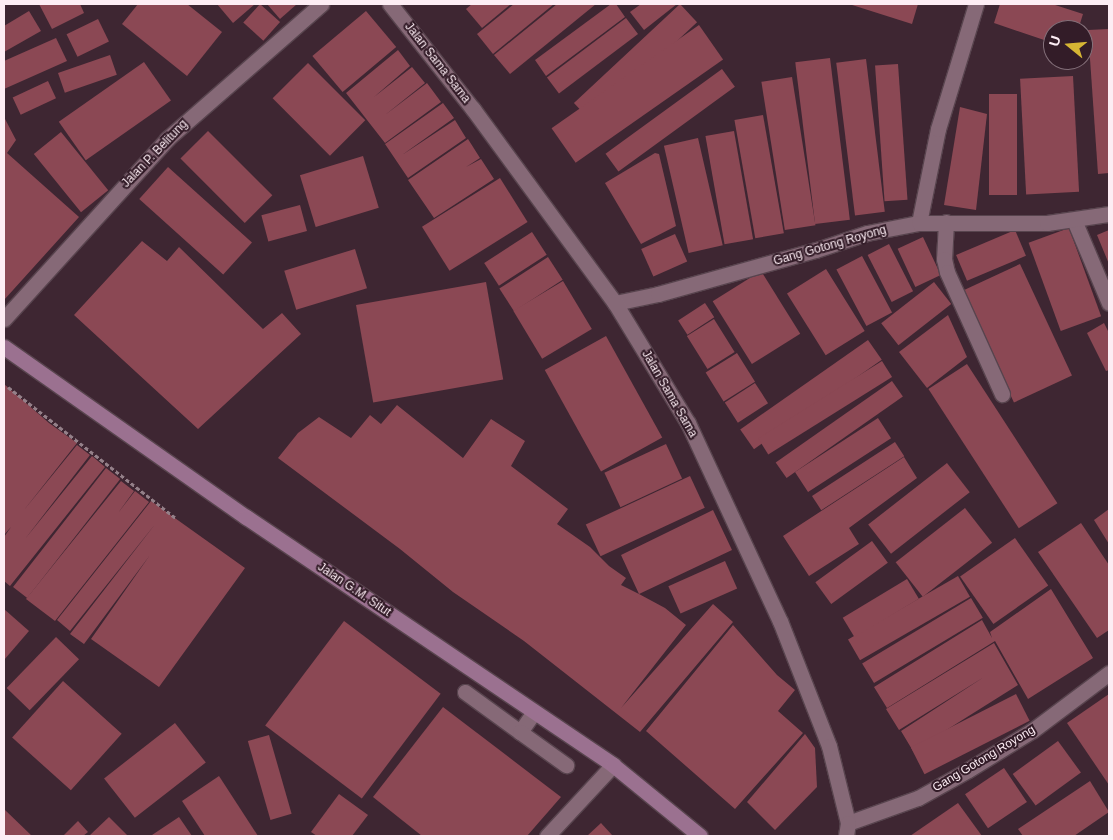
<!DOCTYPE html>
<style>
body{margin:0}
#map{position:relative;width:1113px;height:840px;overflow:hidden;background:#3e2632;font-family:Arial,sans-serif}
div>[style]{position:absolute}
.building>*{inset:0;background:#8b4854;transform-origin:0 0}
.path>*{height:3px;margin-top:-1.5px;transform-origin:0;background:repeating-linear-gradient(90deg,#948089 0 4px,transparent 0 6.5px)}
.roads{filter:drop-shadow(1px 0 #58444e) drop-shadow(-1px 0 #58444e) drop-shadow(0 1px #58444e) drop-shadow(0 -1px #58444e)}
.service>*{height:15px;margin:-7.5px;padding:0 7.5px;transform-origin:7.5px;border-radius:7.5px;background:#866977}
.minor>*{height:15px;margin:-7.5px;padding:0 7.5px;transform-origin:7.5px;border-radius:7.5px;background:#866977}
.tertiary>*{height:15px;margin:-7.5px;padding:0 7.5px;transform-origin:7.5px;border-radius:7.5px;background:#866977}
.secondary>*{height:15px;margin:-7.5px;padding:0 7.5px;transform-origin:7.5px;border-radius:7.5px;background:#9b7190}
span{translate:-50% -50%;white-space:nowrap;text-align:center;line-height:1.15;-webkit-text-stroke:4px #331c28;paint-order:stroke}
.street-label{font-size:12px;color:#fdedf4}
.frame{position:absolute;inset:0;border:5px solid #fdedf4;pointer-events:none}
.north{position:absolute;left:1043px;top:20px;width:50px;height:50px;box-sizing:border-box;background:#331c28;border:1px solid #84707a;border-radius:50%;rotate:287deg;font-size:14px;font-weight:700;line-height:20px;text-align:center;color:#fdedf4}
.north::after{content:'';display:block;margin:auto;width:18px;height:22px;background:#d6b534;clip-path:polygon(50% 0,100% 100%,50% 72%,0 100%)}
</style>
<div id="map">
<div class="building">
<div style="clip-path:polygon(39px 4px,80px 4px,84px 13px,52px 29px)"></div>
<div style="clip-path:polygon(138px 4px,187px 4px,222px 32px,187px 76px,122px 24px)"></div>
<div style="clip-path:polygon(217px 4px,255px 4px,233px 23px)"></div>
<div style="left:260px;top:4px;width:27px;height:25px;rotate:42deg"></div>
<div style="clip-path:polygon(267px 4px,297px 4px,280px 19px)"></div>
<div style="clip-path:polygon(472px 4px,511px 4px,482px 28px,466px 9px)"></div>
<div style="clip-path:polygon(514px 4px,554px 4px,493px 54px,477px 34px)"></div>
<div style="clip-path:polygon(557px 4px,596px 4px,510px 74px,494px 55px)"></div>
<div style="clip-path:polygon(611px 4px,616px 4px,625px 17px,546px 76px,535px 60px)"></div>
<div style="clip-path:polygon(641px 4px,677px 4px,644px 30px,630px 12px)"></div>
<div style="left:680px;top:4px;width:25px;height:145px;rotate:47deg"></div>
<div style="clip-path:polygon(849px 4px,918px 4px,912px 24px)"></div>
<div style="clip-path:polygon(1000px 4px,1052px 4px,1083px 14px,1078px 30px,1053px 30px,1053px 43px,994px 23px)"></div>
<div style="clip-path:polygon(29px 11px,41px 31px,4px 52px,4px 26px)"></div>
<div style="left:366px;top:11px;width:47px;height:70px;rotate:50deg"></div>
<div style="left:626px;top:18px;width:20px;height:99px;rotate:53deg"></div>
<div style="left:98px;top:19px;width:25px;height:35px;rotate:64deg"></div>
<div style="left:699px;top:25px;width:42px;height:180px;rotate:55deg"></div>
<div style="clip-path:polygon(1109px 29px,1109px 173px,1098px 174px,1088px 30px)"></div>
<div style="clip-path:polygon(56px 38px,67px 61px,4px 89px,4px 61px)"></div>
<div style="clip-path:polygon(398px 50px,410px 66px,374px 97px,412px 67px,425px 83px,385px 115px,427px 83px,441px 102px,385px 143px,346px 93px)"></div>
<div style="left:110px;top:55px;width:21px;height:55px;rotate:71deg"></div>
<div style="left:830px;top:58px;width:163px;height:35px;rotate:83deg"></div>
<div style="left:866px;top:59px;width:154px;height:30px;rotate:83deg"></div>
<div style="left:144px;top:62px;width:47px;height:104px;rotate:55deg"></div>
<div style="left:308px;top:63px;width:81px;height:50px;rotate:45deg"></div>
<div style="left:898px;top:64px;width:136px;height:23px;rotate:86deg"></div>
<div style="left:722px;top:69px;width:22px;height:144px;rotate:54deg"></div>
<div style="left:1073px;top:76px;width:116px;height:53px;rotate:87deg"></div>
<div style="left:792px;top:77px;width:150px;height:31px;rotate:81deg"></div>
<div style="left:48px;top:81px;width:19px;height:39px;rotate:65deg"></div>
<div style="left:989px;top:94px;width:28px;height:101px"></div>
<div style="clip-path:polygon(443px 103px,454px 118px,402px 155px,455px 120px,466px 138px,408px 178px,385px 144px)"></div>
<div style="clip-path:polygon(960px 107px,987px 114px,976px 210px,944px 205px)"></div>
<div style="left:763px;top:115px;width:120px;height:29px;rotate:80deg"></div>
<div style="clip-path:polygon(4px 117px,16px 140px,7px 153px,79px 217px,4px 300px)"></div>
<div style="left:208px;top:131px;width:91px;height:39px;rotate:45deg"></div>
<div style="left:734px;top:131px;width:110px;height:29px;rotate:80deg"></div>
<div style="left:61px;top:132px;width:75px;height:35px;rotate:51deg"></div>
<div style="left:698px;top:138px;width:110px;height:35px;rotate:77deg"></div>
<div style="clip-path:polygon(468px 139px,480px 158px,466px 167px,481px 159px,494px 179px,434px 218px,408px 180px)"></div>
<div style="clip-path:polygon(655px 153px,659px 154px,676px 226px,641px 244px,605px 183px)"></div>
<div style="left:363px;top:156px;width:54px;height:66px;rotate:73deg"></div>
<div style="left:168px;top:167px;width:113px;height:43px;rotate:42deg"></div>
<div style="left:500px;top:178px;width:52px;height:92px;rotate:58deg"></div>
<div style="left:300px;top:205px;width:27px;height:40px;rotate:75deg"></div>
<div style="left:1069px;top:228px;width:94px;height:43px;rotate:70deg"></div>
<div style="left:1015px;top:230px;width:28px;height:64px;rotate:67deg"></div>
<div style="clip-path:polygon(1109px 230px,1109px 264px,1097px 235px)"></div>
<div style="left:532px;top:232px;width:27px;height:57px;rotate:57deg"></div>
<div style="left:675px;top:234px;width:30px;height:37px;rotate:66deg"></div>
<div style="left:923px;top:237px;width:42px;height:28px;rotate:65deg"></div>
<div style="clip-path:polygon(142px 241px,167px 261px,179px 247px,263px 329px,282px 313px,301px 334px,198px 429px,74px 315px)"></div>
<div style="left:889px;top:244px;width:53px;height:24px;rotate:63deg"></div>
<div style="left:355px;top:249px;width:41px;height:74px;rotate:73deg"></div>
<div style="left:862px;top:256px;width:64px;height:29px;rotate:62deg"></div>
<div style="left:548px;top:257px;width:27px;height:58px;rotate:57deg"></div>
<div style="left:1020px;top:264px;width:123px;height:64px;rotate:65deg"></div>
<div style="left:826px;top:269px;width:73px;height:46px;rotate:58deg"></div>
<div style="left:761px;top:271px;width:74px;height:57px;rotate:58deg"></div>
<div style="left:563px;top:281px;width:56px;height:58px;rotate:59deg"></div>
<div style="left:486px;top:282px;width:99px;height:132px;rotate:80deg"></div>
<div style="left:934px;top:282px;width:28px;height:67px;rotate:52deg"></div>
<div style="left:705px;top:303px;width:17px;height:32px;rotate:57deg"></div>
<div style="clip-path:polygon(948px 315px,967px 357px,927px 388px,899px 352px)"></div>
<div style="left:714px;top:319px;width:39px;height:32px;rotate:58deg"></div>
<div style="clip-path:polygon(1104px 323px,1109px 333px,1109px 370px,1106px 371px,1087px 333px)"></div>
<div style="left:606px;top:336px;width:116px;height:70px;rotate:61deg"></div>
<div style="left:868px;top:340px;width:24px;height:156px;rotate:55deg"></div>
<div style="left:737px;top:353px;width:34px;height:37px;rotate:58deg"></div>
<div style="left:882px;top:361px;width:19px;height:146px;rotate:58deg"></div>
<div style="left:967px;top:364px;width:166px;height:46px;rotate:57deg"></div>
<div style="left:892px;top:381px;width:19px;height:142px;rotate:55deg"></div>
<div style="left:755px;top:383px;width:24px;height:36px;rotate:57deg"></div>
<div style="clip-path:polygon(4px 384px,49px 423px,77px 443px,24px 510px,77px 445px,90px 455px,25px 539px,92px 456px,105px 467px,10px 586px,4px 581px,4px 537px,11px 527px,4px 535px)"></div>
<div style="clip-path:polygon(397px 405px,463px 458px,491px 419px,525px 441px,511px 466px,568px 509px,557px 524px,590px 547px,609px 566px,626px 578px,621px 585px,639px 594px,621px 555px,713px 510px,732px 550px,639px 594px,665px 608px,686px 625px,621px 708px,713px 604px,733px 622px,640px 732px,524px 641px,453px 592px,400px 549px,278px 458px,298px 433px,319px 417px,351px 438px,370px 415px,381px 424px)"></div>
<div style="left:878px;top:418px;width:24px;height:99px;rotate:57deg"></div>
<div style="left:895px;top:442px;width:17px;height:99px;rotate:57deg"></div>
<div style="left:666px;top:444px;width:38px;height:68px;rotate:65deg"></div>
<div style="clip-path:polygon(904px 457px,917px 478px,849px 528px,859px 544px,809px 576px,783px 536px)"></div>
<div style="left:947px;top:463px;width:37px;height:100px;rotate:52deg"></div>
<div style="left:106px;top:468px;width:18px;height:151px;rotate:38deg"></div>
<div style="left:690px;top:476px;width:35px;height:115px;rotate:65deg"></div>
<div style="clip-path:polygon(121px 481px,134px 491px,118px 513px,135px 491px,149px 502px,55px 621px,26px 599px)"></div>
<div style="clip-path:polygon(151px 501px,245px 568px,159px 687px,91px 639px,150px 555px,84px 644px,70px 634px,156px 523px,70px 631px,57px 620px)"></div>
<div style="left:965px;top:508px;width:44px;height:88px;rotate:52deg"></div>
<div style="clip-path:polygon(1109px 509px,1109px 544px,1094px 520px)"></div>
<div style="clip-path:polygon(1081px 523px,1109px 565px,1109px 630px,1097px 638px,1038px 552px)"></div>
<div style="left:1015px;top:538px;width:58px;height:67px;rotate:55deg"></div>
<div style="left:872px;top:541px;width:27px;height:70px;rotate:54deg"></div>
<div style="left:725px;top:561px;width:30px;height:62px;rotate:66deg"></div>
<div style="left:958px;top:576px;width:24px;height:127px;rotate:60deg"></div>
<div style="left:907px;top:579px;width:23px;height:75px;rotate:59deg"></div>
<div style="clip-path:polygon(1051px 589px,1093px 658px,1028px 699px,995px 641px,887px 708px,874px 687px,982px 620px,992px 638px,990px 632px)"></div>
<div style="left:971px;top:598px;width:23px;height:127px;rotate:59deg"></div>
<div style="clip-path:polygon(4px 609px,29px 631px,4px 660px)"></div>
<div style="left:344px;top:621px;width:121px;height:131px;rotate:37deg"></div>
<div style="clip-path:polygon(733px 625px,777px 675px,795px 690px,778px 711px,803px 733px,735px 809px,646px 731px)"></div>
<div style="left:56px;top:637px;width:32px;height:71px;rotate:44deg"></div>
<div style="clip-path:polygon(994px 643px,1018px 685px,913px 751px,901px 731px,984px 677px,899px 730px,886px 709px)"></div>
<div style="left:63px;top:681px;width:79px;height:76px;rotate:42deg"></div>
<div style="left:1016px;top:694px;width:30px;height:118px;rotate:63deg"></div>
<div style="clip-path:polygon(1109px 694px,1109px 785px,1067px 723px)"></div>
<div style="clip-path:polygon(443px 707px,561px 797px,527px 836px,422px 836px,373px 797px)"></div>
<div style="left:175px;top:723px;width:50px;height:90px;rotate:52deg"></div>
<div style="clip-path:polygon(805px 734px,815px 748px,817px 787px,775px 830px,747px 802px)"></div>
<div style="left:269px;top:735px;width:82px;height:22px;rotate:74deg"></div>
<div style="left:1058px;top:741px;width:39px;height:56px;rotate:54deg"></div>
<div style="left:1004px;top:768px;width:41px;height:47px;rotate:56deg"></div>
<div style="clip-path:polygon(219px 776px,258px 836px,205px 836px,182px 801px)"></div>
<div style="clip-path:polygon(1090px 781px,1109px 812px,1074px 836px,1023px 836px,1018px 829px)"></div>
<div style="clip-path:polygon(339px 794px,368px 815px,352px 836px,317px 836px,311px 832px)"></div>
<div style="clip-path:polygon(958px 803px,982px 836px,910px 836px)"></div>
<div style="clip-path:polygon(4px 809px,32px 836px,4px 836px)"></div>
<div style="clip-path:polygon(109px 817px,128px 836px,89px 836px)"></div>
<div style="clip-path:polygon(179px 817px,192px 836px,153px 836px,152px 835px)"></div>
<div style="clip-path:polygon(78px 821px,88px 832px,83px 836px,63px 836px)"></div>
<div style="clip-path:polygon(601px 823px,612px 835px,611px 836px,587px 836px)"></div>
</div>
<div class="path">
<div style="left:8px;top:387px;width:214px;rotate:38deg"></div>
</div>
<div class="roads">
<div class="service">
<div style="left:1074px;top:220px;width:90px;rotate:67.1deg"></div>
<div style="left:946px;top:222px;width:37px;rotate:93deg"></div>
<div style="left:944px;top:259px;width:13px;rotate:77deg"></div>
<div style="left:947px;top:272px;width:134px;rotate:65.7deg"></div>
<div style="left:465px;top:692px;width:68px;rotate:36deg"></div>
<div style="left:520px;top:732px;width:24px;rotate:-55deg"></div>
<div style="left:520px;top:732px;width:57px;rotate:35.7deg"></div>
</div>
<div class="minor">
<div style="left:919px;top:223px;width:96px;rotate:-78.6deg"></div>
<div style="left:938px;top:129px;width:131px;rotate:-73.1deg"></div>
<div style="left:615px;top:303px;width:44px;rotate:-11.8deg"></div>
<div style="left:658px;top:294px;width:164px;rotate:-15.6deg"></div>
<div style="left:816px;top:250px;width:54px;rotate:-18.4deg"></div>
<div style="left:867px;top:233px;width:53px;rotate:-10.9deg"></div>
<div style="left:919px;top:223px;width:128px"></div>
<div style="left:1047px;top:223px;width:63px;rotate:-8.3deg"></div>
<div style="left:848px;top:823px;width:74px;rotate:-19.7deg"></div>
<div style="left:918px;top:798px;width:57px;rotate:-29.2deg"></div>
<div style="left:968px;top:770px;width:76px;rotate:-31.6deg"></div>
<div style="left:1033px;top:730px;width:95px;rotate:-36.9deg"></div>
<div style="left:547px;top:836px;width:97px;rotate:-47.1deg"></div>
</div>
<div class="tertiary">
<div style="left:390px;top:4px;width:134px;rotate:51.7deg"></div>
<div style="left:473px;top:109px;width:240px;rotate:53.8deg"></div>
<div style="left:615px;top:303px;width:140px;rotate:58.7deg"></div>
<div style="left:688px;top:423px;width:218px;rotate:65.1deg"></div>
<div style="left:780px;top:621px;width:134px;rotate:68.6deg"></div>
<div style="left:829px;top:746px;width:79px;rotate:76.1deg"></div>
<div style="left:848px;top:823px;width:13px;rotate:99deg"></div>
<div style="left:4px;top:319px;width:243px;rotate:-47.8deg"></div>
<div style="left:167px;top:139px;width:205px;rotate:-41.2deg"></div>
</div>
<div class="secondary">
<div style="left:4px;top:347px;width:296px;rotate:35.1deg"></div>
<div style="left:246px;top:517px;width:443px;rotate:34deg"></div>
<div style="left:613px;top:765px;width:112px;rotate:39.2deg"></div>
</div>
</div>
<div class="street-label">
<span style="left:437px;top:63px;rotate:52deg">Jalan Sama Sama</span>
<span style="left:155px;top:154px;rotate:-46deg">Jalan P. Belitung</span>
<span style="left:830px;top:246px;rotate:-16deg">Gang Gotong Royong</span>
<span style="left:669px;top:394px;rotate:60deg">Jalan Sama Sama</span>
<span style="left:354px;top:590px;rotate:34deg">Jalan G.M. Situt</span>
<span style="left:984px;top:759px;rotate:-31deg">Gang Gotong Royong</span>
</div>
<div class="frame"></div>
<div class="north">U</div>
</div>
